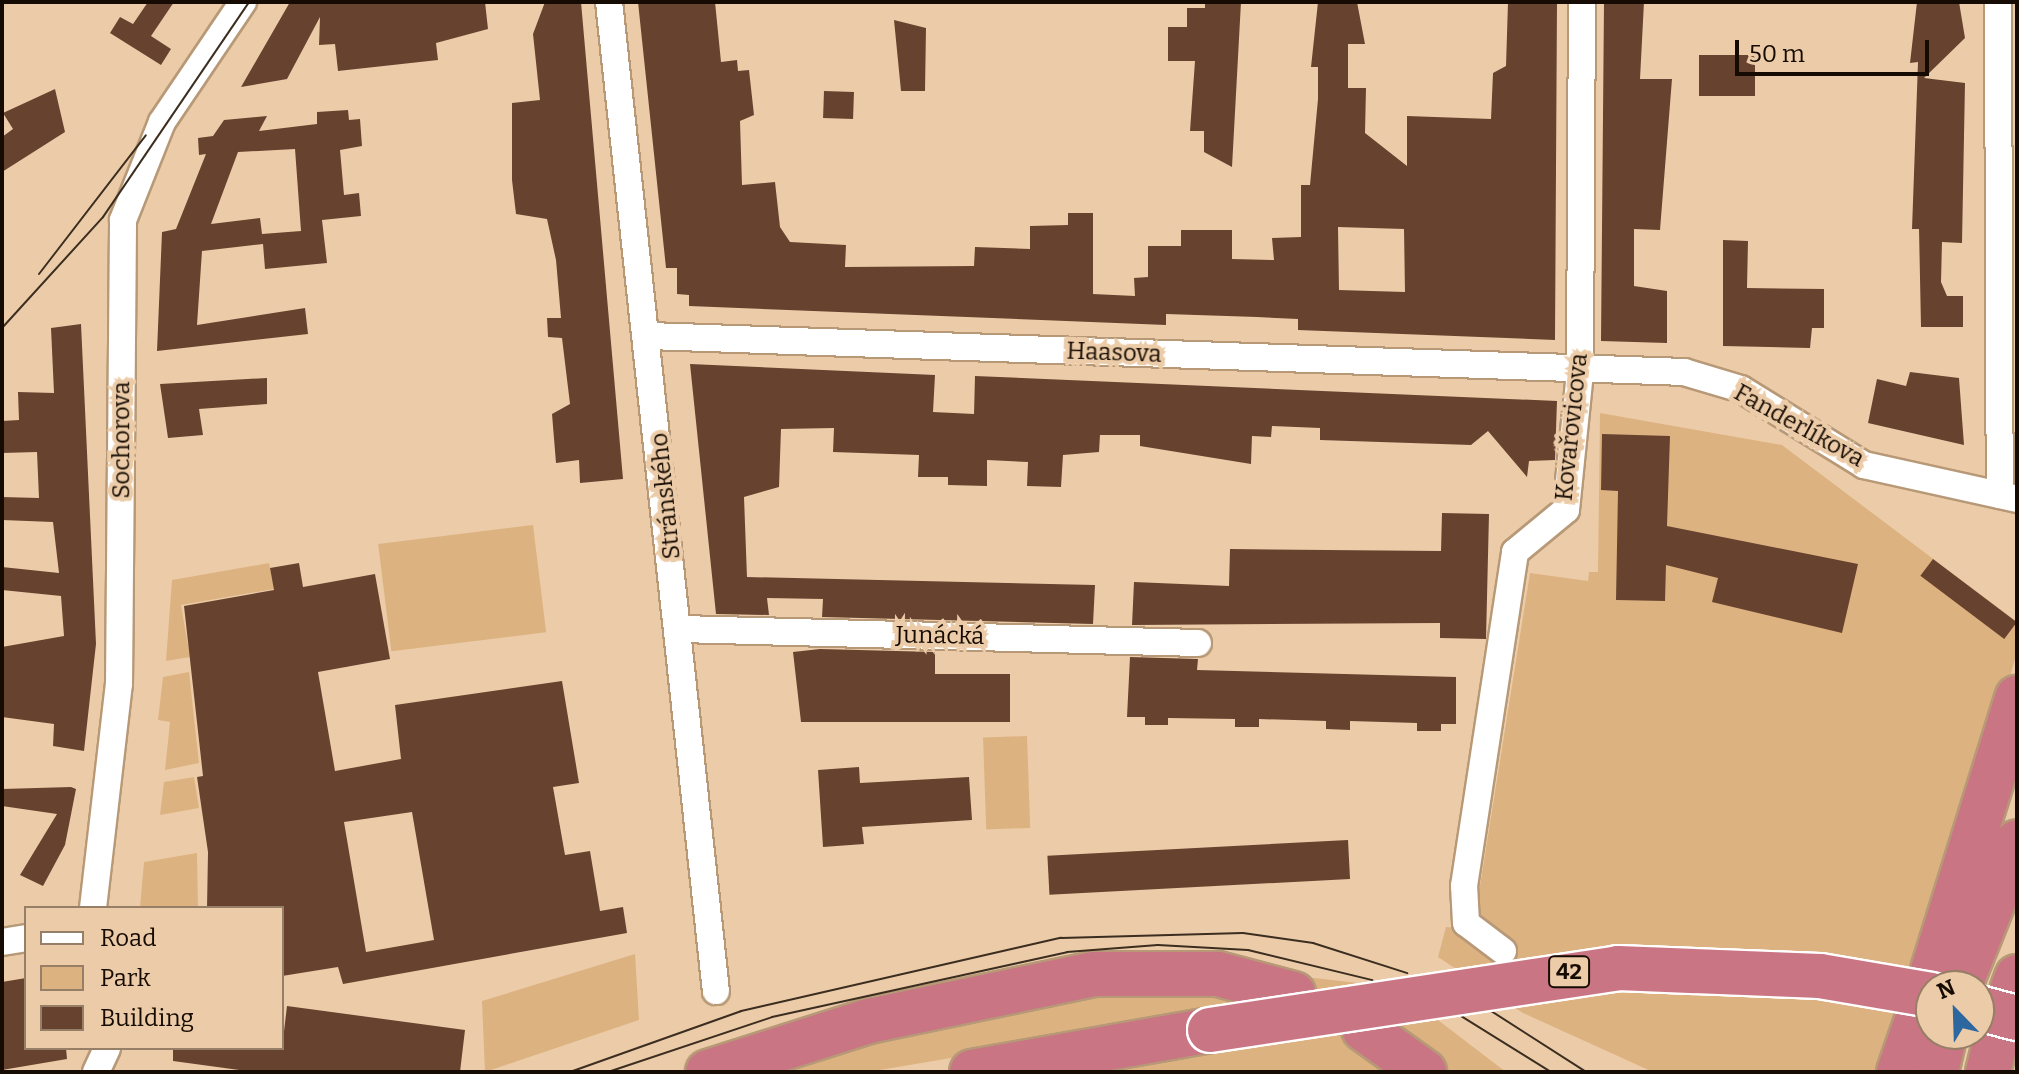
<!DOCTYPE html>
<meta charset="utf-8">
<style>
body{margin:0}
#map{position:relative;width:2019px;height:1074px;overflow:hidden;background:#eccca8;font-family:Bitter,serif}
div>[style]{position:absolute}
.green>*{inset:0;background:#ddb281;transform-origin:0 0}
.building>*{inset:0;background:#67432f;transform-origin:0 0}
.roads{filter:drop-shadow(2px 0 #b79977) drop-shadow(-2px 0 #b79977) drop-shadow(0 2px #b79977) drop-shadow(0 -2px #b79977)}
.street>*{height:26px;margin:-13px;padding:0 13px;transform-origin:13px;border-radius:13px;background:#fff}
.highway>*{height:44px;margin:-22px;padding:0 22px;transform-origin:22px;border-radius:22px;background:#c97583}
.tram>*{height:2px;margin:-1px;padding:0 1px;transform-origin:1px;border-radius:1px;background:#3b2d1f}
.bridges{filter:drop-shadow(2px 0 #fff) drop-shadow(-2px 0 #fff) drop-shadow(0 2px #fff) drop-shadow(0 -2px #fff)}
.highway-bridge>*{height:44px;margin:-22px;padding:0 22px;transform-origin:22px;border-radius:22px;background:#c97583}
span{translate:-50% -50%;white-space:nowrap;text-align:center;line-height:1.15;-webkit-text-stroke:8px #eccca8;paint-order:stroke}
.shield-label span{padding:2px 6px;background:#eccca8;border:2px solid;border-radius:6px;-webkit-text-stroke-width:0}
.shield-label{font-size:22px;color:#160b02;font-weight:700}
.street-label{font-size:24px;color:#160b02}
.frame{position:absolute;inset:0;border:4px solid #160b02;pointer-events:none}
.legend{position:absolute;left:24px;top:906px;width:260px;height:144px;box-sizing:border-box;background:#eccca8;border:2px solid #967f66;margin:0;padding:10px 14px;list-style:none;font-size:24px;color:#160b02}
.legend li{display:flex;align-items:center;gap:16px;height:40px}
.legend b{width:40px;border:2px solid #967f66}
.north{position:absolute;left:1915px;top:970px;width:80px;height:80px;box-sizing:border-box;background:#eccca8;border:2px solid #967f66;border-radius:50%;rotate:337deg;font-size:22px;font-weight:700;line-height:32px;text-align:center;color:#160b02}
.north::after{content:'';display:block;margin:auto;width:28px;height:36px;background:#2d679f;clip-path:polygon(50% 0,100% 100%,50% 72%,0 100%)}
.scale{position:absolute;left:1735px;top:40px;width:194px;height:36px;box-sizing:border-box;border:4px solid #160b02;border-top:0;padding-left:10px;font-size:24px;line-height:28px;white-space:nowrap;color:#160b02;-webkit-text-stroke:6px #eccca8;paint-order:stroke}
</style>
<div id="map">
<div class="green">
<div style="clip-path:polygon(1600px 413px,1782px 445px,2017px 622px,2017px 652px,1966px 830px,1882px 1072px,1653px 1072px,1523px 1013px,1438px 957px,1446px 927px,1467px 929px,1476px 911px,1530px 573px,1588px 581px,1589px 572px,1598px 572px)"></div>
<div style="left:533px;top:525px;width:108px;height:156px;rotate:83deg"></div>
<div style="clip-path:polygon(269px 563px,274px 589px,181px 605px,190px 657px,166px 661px,172px 580px)"></div>
<div style="clip-path:polygon(189px 672px,199px 763px,165px 770px,170px 722px,158px 720px,163px 677px)"></div>
<div style="left:1027px;top:736px;width:92px;height:44px;rotate:88deg"></div>
<div style="clip-path:polygon(194px 777px,199px 808px,160px 815px,164px 782px)"></div>
<div style="clip-path:polygon(197px 853px,198px 908px,140px 908px,144px 862px)"></div>
<div style="clip-path:polygon(635px 954px,639px 1020px,485px 1072px,482px 1001px)"></div>
<div style="clip-path:polygon(1269px 973px,1358px 983px,1434px 1017px,1506px 1072px,1446px 1072px,1329px 994px)"></div>
<div style="clip-path:polygon(1102px 990px,1224px 990px,1320px 1020px,1402px 1072px,1095px 1072px,1213px 1053px,1210px 1030px,1170px 1021px,868px 1072px,748px 1072px)"></div>
</div>
<div class="building">
<div style="clip-path:polygon(148px 2px,174px 2px,151px 36px,171px 49px,161px 65px,110px 33px,120px 17px,133px 24px)"></div>
<div style="clip-path:polygon(290px 2px,485px 2px,488px 29px,436px 43px,438px 60px,338px 71px,335px 44px,319px 45px,320px 17px,287px 79px,241px 87px)"></div>
<div style="clip-path:polygon(545px 2px,581px 2px,623px 479px,580px 483px,579px 460px,556px 463px,552px 414px,570px 404px,562px 338px,548px 337px,547px 318px,561px 318px,556px 260px,547px 219px,516px 214px,512px 180px,512px 103px,540px 100px,533px 34px)"></div>
<div style="clip-path:polygon(evenodd,638px 2px,715px 2px,721px 62px,737px 60px,738px 71px,749px 70px,754px 115px,740px 121px,742px 185px,775px 182px,780px 227px,790px 242px,846px 245px,845px 267px,974px 266px,975px 247px,1030px 249px,1030px 226px,1068px 225px,1068px 213px,1093px 213px,1093px 294px,1135px 296px,1134px 278px,1148px 277px,1148px 246px,1181px 246px,1181px 230px,1232px 230px,1232px 259px,1274px 260px,1272px 238px,1301px 237px,1301px 185px,1310px 185px,1318px 99px,1318px 67px,1311px 67px,1318px 2px,1357px 2px,1365px 44px,1348px 44px,1348px 88px,1366px 88px,1365px 133px,1407px 166px,1407px 116px,1491px 119px,1493px 73px,1506px 66px,1508px 2px,1557px 2px,1555px 340px,1298px 330px,1298px 319px,1257px 317px,1166px 314px,1166px 325px,689px 306px,689px 295px,677px 294px,677px 268px,666px 268px,638px 2px,1338px 227px,1404px 229px,1405px 292px,1339px 290px,1338px 227px)"></div>
<div style="clip-path:polygon(1205px 2px,1241px 2px,1232px 167px,1204px 152px,1204px 131px,1190px 131px,1195px 61px,1168px 61px,1168px 27px,1187px 27px,1187px 8px,1205px 8px)"></div>
<div style="clip-path:polygon(1604px 2px,1644px 2px,1640px 79px,1672px 79px,1660px 230px,1634px 229px,1634px 286px,1667px 291px,1667px 343px,1601px 341px)"></div>
<div style="clip-path:polygon(1917px 2px,1959px 2px,1965px 38px,1924px 78px,1965px 83px,1962px 243px,1942px 242px,1941px 282px,1947px 296px,1963px 296px,1963px 327px,1921px 327px,1919px 229px,1912px 229px,1918px 62px,1910px 63px)"></div>
<div style="clip-path:polygon(894px 20px,926px 28px,925px 91px,901px 91px)"></div>
<div style="left:1699px;top:55px;width:56px;height:41px"></div>
<div style="clip-path:polygon(55px 89px,65px 132px,2px 172px,2px 137px,13px 129px,3px 113px)"></div>
<div style="left:824px;top:91px;width:30px;height:27px;rotate:2deg"></div>
<div style="clip-path:polygon(evenodd,348px 110px,349px 120px,360px 119px,362px 146px,340px 150px,344px 195px,359px 193px,361px 216px,322px 220px,327px 263px,265px 269px,263px 244px,202px 251px,197px 325px,305px 308px,308px 334px,157px 351px,162px 232px,176px 229px,206px 154px,199px 155px,198px 138px,213px 136px,224px 120px,267px 116px,259px 131px,317px 124px,317px 112px,348px 110px,295px 149px,301px 231px,262px 234px,260px 218px,211px 224px,238px 152px,295px 149px)"></div>
<div style="clip-path:polygon(1723px 240px,1748px 241px,1747px 288px,1824px 289px,1824px 328px,1812px 328px,1810px 348px,1723px 346px)"></div>
<div style="clip-path:polygon(81px 324px,96px 644px,84px 751px,53px 746px,54px 724px,2px 717px,2px 647px,64px 636px,61px 596px,2px 590px,2px 567px,59px 573px,53px 522px,2px 520px,2px 497px,39px 498px,37px 452px,2px 453px,2px 421px,19px 420px,18px 392px,54px 393px,51px 328px)"></div>
<div style="clip-path:polygon(690px 364px,935px 375px,933px 412px,974px 414px,975px 376px,1557px 401px,1555px 460px,1529px 461px,1527px 477px,1488px 431px,1471px 445px,1320px 440px,1320px 428px,1272px 426px,1271px 437px,1252px 436px,1251px 464px,1140px 446px,1140px 435px,1100px 435px,1099px 452px,1063px 455px,1061px 487px,1027px 486px,1028px 462px,987px 460px,987px 486px,948px 485px,948px 477px,918px 477px,919px 455px,833px 452px,834px 428px,781px 429px,779px 487px,744px 497px,747px 577px,1095px 585px,1093px 624px,822px 617px,823px 599px,767px 598px,769px 615px,716px 614px)"></div>
<div style="clip-path:polygon(1910px 372px,1959px 378px,1964px 445px,1868px 423px,1877px 379px,1906px 386px)"></div>
<div style="clip-path:polygon(267px 378px,267px 404px,199px 409px,203px 435px,168px 438px,160px 384px)"></div>
<div style="clip-path:polygon(1602px 434px,1670px 436px,1667px 526px,1858px 564px,1842px 633px,1712px 602px,1718px 578px,1666px 565px,1665px 601px,1616px 600px,1618px 491px,1601px 490px)"></div>
<div style="clip-path:polygon(1442px 513px,1489px 514px,1486px 639px,1440px 638px,1440px 623px,1132px 625px,1134px 582px,1229px 586px,1230px 549px,1441px 551px)"></div>
<div style="left:1933px;top:559px;width:105px;height:21px;rotate:37deg"></div>
<div style="clip-path:polygon(evenodd,299px 563px,303px 587px,375px 574px,390px 659px,318px 672px,335px 771px,401px 759px,395px 705px,562px 681px,579px 783px,553px 787px,565px 855px,590px 851px,600px 911px,623px 907px,627px 933px,343px 984px,338px 967px,282px 976px,282px 908px,207px 908px,208px 852px,197px 777px,203px 776px,184px 606px,274px 590px,270px 568px,299px 563px,412px 812px,434px 940px,366px 952px,344px 822px,412px 812px)"></div>
<div style="clip-path:polygon(820px 649px,935px 652px,935px 674px,1010px 674px,1010px 722px,801px 722px,793px 652px)"></div>
<div style="clip-path:polygon(1130px 657px,1198px 659px,1197px 670px,1456px 677px,1456px 724px,1441px 724px,1441px 731px,1417px 731px,1417px 723px,1350px 721px,1350px 730px,1326px 729px,1326px 721px,1259px 719px,1259px 727px,1235px 727px,1235px 719px,1168px 718px,1168px 725px,1145px 725px,1145px 717px,1127px 717px)"></div>
<div style="clip-path:polygon(859px 767px,860px 783px,969px 777px,972px 820px,862px 827px,864px 844px,823px 847px,818px 770px)"></div>
<div style="clip-path:polygon(71px 787px,76px 789px,65px 845px,43px 886px,20px 875px,57px 814px,2px 806px,2px 789px)"></div>
<div style="left:1348px;top:840px;width:39px;height:301px;rotate:87deg"></div>
<div style="clip-path:polygon(26px 978px,26px 1048px,66px 1048px,67px 1059px,2px 1070px,2px 982px)"></div>
<div style="clip-path:polygon(287px 1006px,465px 1030px,460px 1072px,254px 1072px,173px 1061px,173px 1048px,282px 1048px)"></div>
</div>
<div class="roads">
<div class="street">
<div style="left:609px;top:2px;width:995px;rotate:83.83deg"></div>
<div style="left:1998px;top:2px;width:493px;rotate:89.8deg"></div>
<div style="left:649px;top:336px;width:1036px;rotate:1.99deg"></div>
<div style="left:1684px;top:372px;width:59px;rotate:16.6deg"></div>
<div style="left:1741px;top:389px;width:145px;rotate:31.7deg"></div>
<div style="left:1864px;top:465px;width:157px;rotate:12.5deg"></div>
<div style="left:681px;top:629px;width:517px;rotate:1.55deg"></div>
<div style="left:93px;top:908px;width:226px;rotate:-83.4deg"></div>
<div style="left:119px;top:684px;width:464px;rotate:-89.5deg"></div>
<div style="left:123px;top:220px;width:105px;rotate:-68.3deg"></div>
<div style="left:162px;top:122px;width:145px;rotate:-56deg"></div>
<div style="left:2px;top:942px;width:24px;rotate:-9deg"></div>
<div style="left:1503px;top:951px;width:46px;rotate:-142.9deg"></div>
<div style="left:1466px;top:923px;width:37px;rotate:-93deg"></div>
<div style="left:1464px;top:886px;width:338px;rotate:-81.3deg"></div>
<div style="left:1515px;top:552px;width:66px;rotate:-39.5deg"></div>
<div style="left:1566px;top:510px;width:140px;rotate:-84.2deg"></div>
<div style="left:1580px;top:371px;width:369px;rotate:-89.7deg"></div>
<div style="left:96px;top:1072px;width:26px;rotate:-65deg"></div>
</div>
<div class="highway">
<div style="left:1933px;top:970px;width:285px;rotate:-72.8deg"></div>
<div style="left:1963px;top:977px;width:145px;rotate:-68.2deg"></div>
<div style="left:2012px;top:991px;width:15px;rotate:-70deg"></div>
<div style="left:1364px;top:1029px;width:74px;rotate:35.6deg"></div>
<div style="left:708px;top:1072px;width:169px;rotate:-17.6deg"></div>
<div style="left:869px;top:1021px;width:230px;rotate:-11.8deg"></div>
<div style="left:1094px;top:974px;width:124px"></div>
<div style="left:1218px;top:974px;width:78px;rotate:14.9deg"></div>
<div style="left:972px;top:1072px;width:242px;rotate:-10deg"></div>
<div style="left:1899px;top:1072px;width:58px;rotate:-70.9deg"></div>
<div style="left:1936px;top:1072px;width:39px;rotate:-77deg"></div>
<div style="left:1988px;top:1072px;width:38px;rotate:-76deg"></div>
</div>
</div>
<div class="tram">
<div style="left:39px;top:274px;width:175px;rotate:-52.4deg"></div>
<div style="left:2px;top:328px;width:150px;rotate:-47.7deg"></div>
<div style="left:103px;top:217px;width:260px;rotate:-55.8deg"></div>
<div style="left:1488px;top:1009px;width:117px;rotate:32.7deg"></div>
<div style="left:1456px;top:1013px;width:112px;rotate:31.8deg"></div>
<div style="left:570px;top:1072px;width:182px;rotate:-19.6deg"></div>
<div style="left:741px;top:1011px;width:328px;rotate:-12.9deg"></div>
<div style="left:1061px;top:938px;width:182px;rotate:-1.6deg"></div>
<div style="left:1243px;top:933px;width:71px;rotate:8.1deg"></div>
<div style="left:1313px;top:943px;width:99px;rotate:17.7deg"></div>
<div style="left:608px;top:1072px;width:173px;rotate:-18.5deg"></div>
<div style="left:772px;top:1017px;width:302px;rotate:-12.4deg"></div>
<div style="left:1067px;top:952px;width:91px;rotate:-4.4deg"></div>
<div style="left:1158px;top:945px;width:90px;rotate:3.2deg"></div>
<div style="left:1248px;top:950px;width:128px;rotate:13.6deg"></div>
</div>
<div class="bridges">
<div class="highway-bridge">
<div style="left:1979px;top:1008px;width:39px;rotate:15deg"></div>
<div style="left:1210px;top:1030px;width:413px;rotate:-8.6deg"></div>
<div style="left:1618px;top:968px;width:202px;rotate:2.3deg"></div>
<div style="left:1820px;top:976px;width:113px;rotate:9.7deg"></div>
</div>
</div>
<div class="shield-label">
<span style="left:1569px;top:972px">42</span>
</div>
<div class="street-label">
<span style="left:1114px;top:353px;rotate:2deg">Haasova</span>
<span style="left:1799px;top:426px;rotate:29deg">Fanderlíkova</span>
<span style="left:1572px;top:427px;rotate:-84deg">Kovařovicova</span>
<span style="left:122px;top:440px;rotate:-90deg">Sochorova</span>
<span style="left:666px;top:496px;rotate:-96deg">Stránského</span>
<span style="left:940px;top:636px;rotate:1deg">Junácká</span>
</div>
<div class="frame"></div>
<ul class="legend">
<li><b style="height:10px;background:#fff"></b>Road</li>
<li><b style="height:22px;background:#ddb281"></b>Park</li>
<li><b style="height:22px;background:#67432f"></b>Building</li>
</ul>
<div class="north">N</div>
<div class="scale">50 m</div>
</div>
